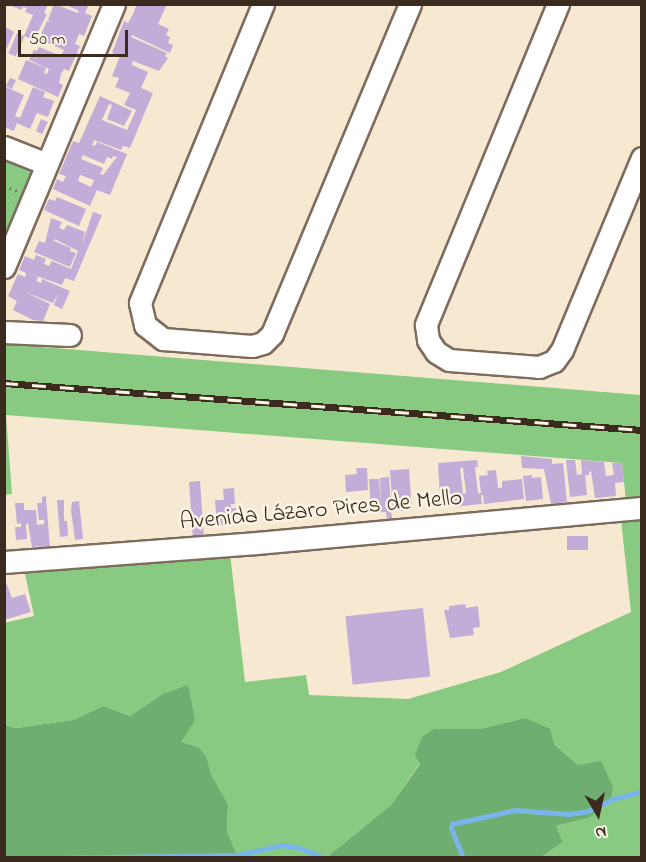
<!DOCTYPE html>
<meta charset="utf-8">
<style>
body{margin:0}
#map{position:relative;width:646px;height:862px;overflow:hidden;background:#f7e8d1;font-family:"Indie Flower",sans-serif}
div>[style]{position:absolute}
.green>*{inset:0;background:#88ca82}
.forest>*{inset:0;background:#6eae70}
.stream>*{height:4.5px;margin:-2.25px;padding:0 2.25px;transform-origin:2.25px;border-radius:2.25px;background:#79b5eb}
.building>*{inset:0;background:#c1add8;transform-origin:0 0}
.path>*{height:3px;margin-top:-1.5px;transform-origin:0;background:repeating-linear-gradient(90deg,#7d6c5d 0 1.5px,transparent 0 6px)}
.roads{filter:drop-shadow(2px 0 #7d6c5d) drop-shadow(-2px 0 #7d6c5d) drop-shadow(0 2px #7d6c5d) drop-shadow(0 -2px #7d6c5d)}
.minor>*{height:21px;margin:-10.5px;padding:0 10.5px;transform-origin:10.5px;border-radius:10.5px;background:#fff}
.rail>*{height:7px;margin-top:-3.5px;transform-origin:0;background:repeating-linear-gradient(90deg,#fcf5e5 0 14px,#3b2a1e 0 28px);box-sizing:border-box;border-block:2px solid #3b2a1e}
span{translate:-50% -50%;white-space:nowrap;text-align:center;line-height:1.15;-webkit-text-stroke:5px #fcf5e5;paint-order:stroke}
.street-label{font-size:24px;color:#3b2a1e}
.frame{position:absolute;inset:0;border:6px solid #3b2a1e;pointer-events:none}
.north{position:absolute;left:568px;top:784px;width:60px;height:60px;-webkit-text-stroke:4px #fcf5e5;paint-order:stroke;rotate:171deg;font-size:16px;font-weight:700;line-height:24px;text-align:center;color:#3b2a1e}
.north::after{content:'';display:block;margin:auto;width:21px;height:27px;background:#3b2a1e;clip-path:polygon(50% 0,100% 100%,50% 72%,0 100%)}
.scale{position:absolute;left:18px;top:30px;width:110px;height:27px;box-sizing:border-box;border:3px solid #3b2a1e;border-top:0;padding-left:8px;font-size:18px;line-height:21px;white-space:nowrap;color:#3b2a1e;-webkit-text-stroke:4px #fcf5e5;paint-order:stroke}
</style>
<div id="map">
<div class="green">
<div style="clip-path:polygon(5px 154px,28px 166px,31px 177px,5px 245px)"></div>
<div style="clip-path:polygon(4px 344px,641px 395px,641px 500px,626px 501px,622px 463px,6px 415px,12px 494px,5px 495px)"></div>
<div style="clip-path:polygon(641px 518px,641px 857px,541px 857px,563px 842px,556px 826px,588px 818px,578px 765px,525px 718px,480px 729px,434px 729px,420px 763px,391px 805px,327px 857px,238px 857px,227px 831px,228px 804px,211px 774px,207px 758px,181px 742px,161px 695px,130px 716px,103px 706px,73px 720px,16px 728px,5px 725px,4px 623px,34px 616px,24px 569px,230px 554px,245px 682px,306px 675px,309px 695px,408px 699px,501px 672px,631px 612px,621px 520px)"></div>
</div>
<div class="forest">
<div style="clip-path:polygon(188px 685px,195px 720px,181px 742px,199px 748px,207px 758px,211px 774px,228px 804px,227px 831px,238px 857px,5px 857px,5px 725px,16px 728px,73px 720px,103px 706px,130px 716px,161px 695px)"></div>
<div style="clip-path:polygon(525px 718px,550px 729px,554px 744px,578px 765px,601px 761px,613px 787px,610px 802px,588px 818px,556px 826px,563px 842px,541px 857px,327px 857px,391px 805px,420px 764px,415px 755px,422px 737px,434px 729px,480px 729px)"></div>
</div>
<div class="stream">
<div style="left:50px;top:858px;width:187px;rotate:-0.9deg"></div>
<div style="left:237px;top:855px;width:46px;rotate:-12.5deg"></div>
<div style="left:282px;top:845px;width:15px;rotate:8deg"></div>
<div style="left:297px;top:847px;width:30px;rotate:21deg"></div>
<div style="left:463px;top:858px;width:31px;rotate:-112deg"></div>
<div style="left:451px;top:829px;width:5px;rotate:-79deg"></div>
<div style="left:452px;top:824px;width:65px;rotate:-12.5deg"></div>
<div style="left:515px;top:810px;width:54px;rotate:4.2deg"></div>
<div style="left:569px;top:814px;width:19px;rotate:-9deg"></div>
<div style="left:588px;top:811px;width:28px;rotate:-26deg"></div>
<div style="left:613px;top:799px;width:30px;rotate:-15deg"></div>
</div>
<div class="building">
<div style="clip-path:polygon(7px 4px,48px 4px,44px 13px,47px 14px,34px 40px,24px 36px,33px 15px,25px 12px,27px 8px,23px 7px,21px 10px)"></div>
<div style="clip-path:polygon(54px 4px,78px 13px,79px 11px,64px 4px,89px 4px,85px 13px,92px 16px,84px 36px,79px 34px,75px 44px,80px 46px,69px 71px,64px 69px,61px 74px,59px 83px,63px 85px,58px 97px,18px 79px,26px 60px,46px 68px,44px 73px,47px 74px,49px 69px,58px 73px,29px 60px,34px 50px,37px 51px,39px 47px,61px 56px,64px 50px,39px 39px,47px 21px,50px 23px,48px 20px)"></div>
<div style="clip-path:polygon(evenodd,132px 4px,167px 4px,158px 24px,169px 29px,166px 35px,170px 37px,168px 43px,173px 45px,170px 53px,132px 35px,131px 37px,167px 53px,165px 56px,168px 58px,159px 71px,133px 61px,132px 65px,148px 72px,141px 88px,153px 93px,130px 148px,123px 146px,121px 150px,94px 140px,92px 145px,95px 146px,97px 142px,127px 154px,110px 195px,97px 190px,90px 206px,53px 189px,57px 179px,63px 182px,66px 176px,59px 174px,73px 141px,79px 143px,100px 96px,132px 111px,124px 126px,107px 119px,112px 105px,109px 104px,102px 120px,127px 130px,136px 110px,124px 105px,130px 93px,115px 87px,119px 78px,112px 76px,120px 56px,112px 53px,124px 21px,128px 23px,133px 14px,136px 6px,132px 4px,83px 155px,104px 164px,107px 157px,112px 159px,113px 156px,117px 157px,103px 175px,100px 174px,103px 168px,81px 159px,83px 155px,132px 4px,80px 175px,94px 180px,91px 187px,78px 181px,80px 175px)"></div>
<div style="clip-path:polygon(5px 27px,14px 32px,6px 50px,5px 49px)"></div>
<div style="left:17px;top:33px;width:8px;height:22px;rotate:23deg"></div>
<div style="clip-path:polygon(10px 78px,16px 80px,12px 89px,6px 86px)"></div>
<div style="clip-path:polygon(6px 87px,24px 95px,15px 116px,20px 118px,33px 87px,45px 92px,43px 97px,54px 101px,48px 117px,37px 113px,30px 129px,17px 123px,14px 131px,4px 127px)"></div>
<div style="clip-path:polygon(41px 119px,48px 122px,42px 134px,36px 131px)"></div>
<div style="clip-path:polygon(57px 197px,86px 209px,79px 226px,44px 210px,49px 199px,55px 201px)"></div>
<div style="clip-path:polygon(93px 212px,102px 215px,74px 281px,65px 278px,62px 285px,28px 273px,38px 277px,36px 281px,41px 283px,42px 279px,70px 291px,62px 309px,54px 305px,58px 294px,53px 303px,25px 292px,50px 304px,43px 321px,33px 320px,13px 310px,17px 301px,8px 296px,18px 274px,25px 277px,26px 273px,19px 270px,25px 256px,34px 260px,36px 255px,46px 259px,44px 264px,49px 266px,52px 261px,71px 269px,78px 251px,55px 239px,54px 241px,71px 248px,70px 251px,76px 253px,70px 267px,34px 252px,39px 241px,45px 243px,51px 218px,62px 222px,59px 228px,64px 230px,67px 225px,85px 232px,82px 244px)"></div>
<div style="clip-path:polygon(521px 456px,552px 459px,552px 464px,563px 463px,567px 502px,551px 504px,544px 469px,522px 468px)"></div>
<div style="clip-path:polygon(evenodd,477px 460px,478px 467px,475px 467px,478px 493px,481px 493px,479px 476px,488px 475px,487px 471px,496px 470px,498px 488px,502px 488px,502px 481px,522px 479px,524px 499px,484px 504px,483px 495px,481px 495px,482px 504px,453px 507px,452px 498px,440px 500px,438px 463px,477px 460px,460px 468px,463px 468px,466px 493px,463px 494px,460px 468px)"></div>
<div style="clip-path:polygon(566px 460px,575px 460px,577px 475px,582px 474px,581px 460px,604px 462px,606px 476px,614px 475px,612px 463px,622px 463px,624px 482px,615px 483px,616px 496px,595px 498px,591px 471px,589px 472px,589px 475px,585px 475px,587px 495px,570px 497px)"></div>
<div style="clip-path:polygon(356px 468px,367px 468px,368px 490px,346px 492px,345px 475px,357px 474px)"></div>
<div style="left:409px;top:469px;width:41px;height:19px;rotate:86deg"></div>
<div style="clip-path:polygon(532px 475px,532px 478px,541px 477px,543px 499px,526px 501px,523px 476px)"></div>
<div style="clip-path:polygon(389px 477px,392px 520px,387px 521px,386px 512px,371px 513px,369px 479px,379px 479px,381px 504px,380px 478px)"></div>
<div style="left:200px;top:481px;width:55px;height:11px;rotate:86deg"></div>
<div style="clip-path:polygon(234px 488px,235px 504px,231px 504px,231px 508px,236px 508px,237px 525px,217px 526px,215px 500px,224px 500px,223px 489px)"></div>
<div style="clip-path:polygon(46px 496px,50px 549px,39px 550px,39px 546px,32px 547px,28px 523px,26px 524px,27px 539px,16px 540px,15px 527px,21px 527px,21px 523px,17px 524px,15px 503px,24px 503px,24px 510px,36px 510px,37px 525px,44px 524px,44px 520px,39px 520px,37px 503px,42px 503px,42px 497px)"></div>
<div style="clip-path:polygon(57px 500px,64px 500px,64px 521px,67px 521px,68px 536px,60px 537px)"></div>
<div style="clip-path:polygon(79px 501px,83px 539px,75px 540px,71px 510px,72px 502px)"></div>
<div style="left:567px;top:536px;width:21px;height:14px"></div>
<div style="clip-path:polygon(4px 577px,12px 598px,25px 594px,31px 612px,4px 620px)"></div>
<div style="clip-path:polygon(465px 604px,466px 608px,478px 606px,480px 627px,473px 628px,474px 635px,450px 638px,444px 610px,449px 610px,449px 606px)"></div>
<div style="left:423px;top:608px;width:69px;height:78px;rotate:84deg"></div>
</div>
<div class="path">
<div style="left:4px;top:186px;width:14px;rotate:21deg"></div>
</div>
<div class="roads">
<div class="minor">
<div style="left:263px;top:4px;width:323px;rotate:112.4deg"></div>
<div style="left:140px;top:303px;width:23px;rotate:77deg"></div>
<div style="left:145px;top:325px;width:23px;rotate:38deg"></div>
<div style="left:163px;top:339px;width:89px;rotate:4.5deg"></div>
<div style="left:252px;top:346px;width:11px;rotate:-15deg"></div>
<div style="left:263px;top:343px;width:13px;rotate:-45deg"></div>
<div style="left:272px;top:334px;width:358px;rotate:-67.3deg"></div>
<div style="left:558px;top:4px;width:347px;rotate:112.4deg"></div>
<div style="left:426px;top:325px;width:15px;rotate:82deg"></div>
<div style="left:428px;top:340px;width:14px;rotate:56deg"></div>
<div style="left:436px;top:352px;width:15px;rotate:32deg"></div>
<div style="left:449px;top:360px;width:90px;rotate:4.4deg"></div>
<div style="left:539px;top:367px;width:16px;rotate:-22deg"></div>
<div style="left:554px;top:361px;width:14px;rotate:-54deg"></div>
<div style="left:562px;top:350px;width:208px;rotate:-67.4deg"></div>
<div style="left:4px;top:147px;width:46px;rotate:21.6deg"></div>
<div style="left:4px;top:267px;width:285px;rotate:-67.3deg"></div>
<div style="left:4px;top:332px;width:66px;rotate:2.6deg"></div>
<div style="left:4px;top:562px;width:253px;rotate:-4.3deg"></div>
<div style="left:256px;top:543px;width:388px;rotate:-5.2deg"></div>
</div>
</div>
<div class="rail">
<div style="left:4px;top:383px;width:640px;rotate:4.21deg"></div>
</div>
<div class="street-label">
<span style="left:321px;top:511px;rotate:-5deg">Avenida Lázaro Pires de Mello</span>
</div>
<div class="frame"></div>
<div class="north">N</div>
<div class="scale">50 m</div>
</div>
